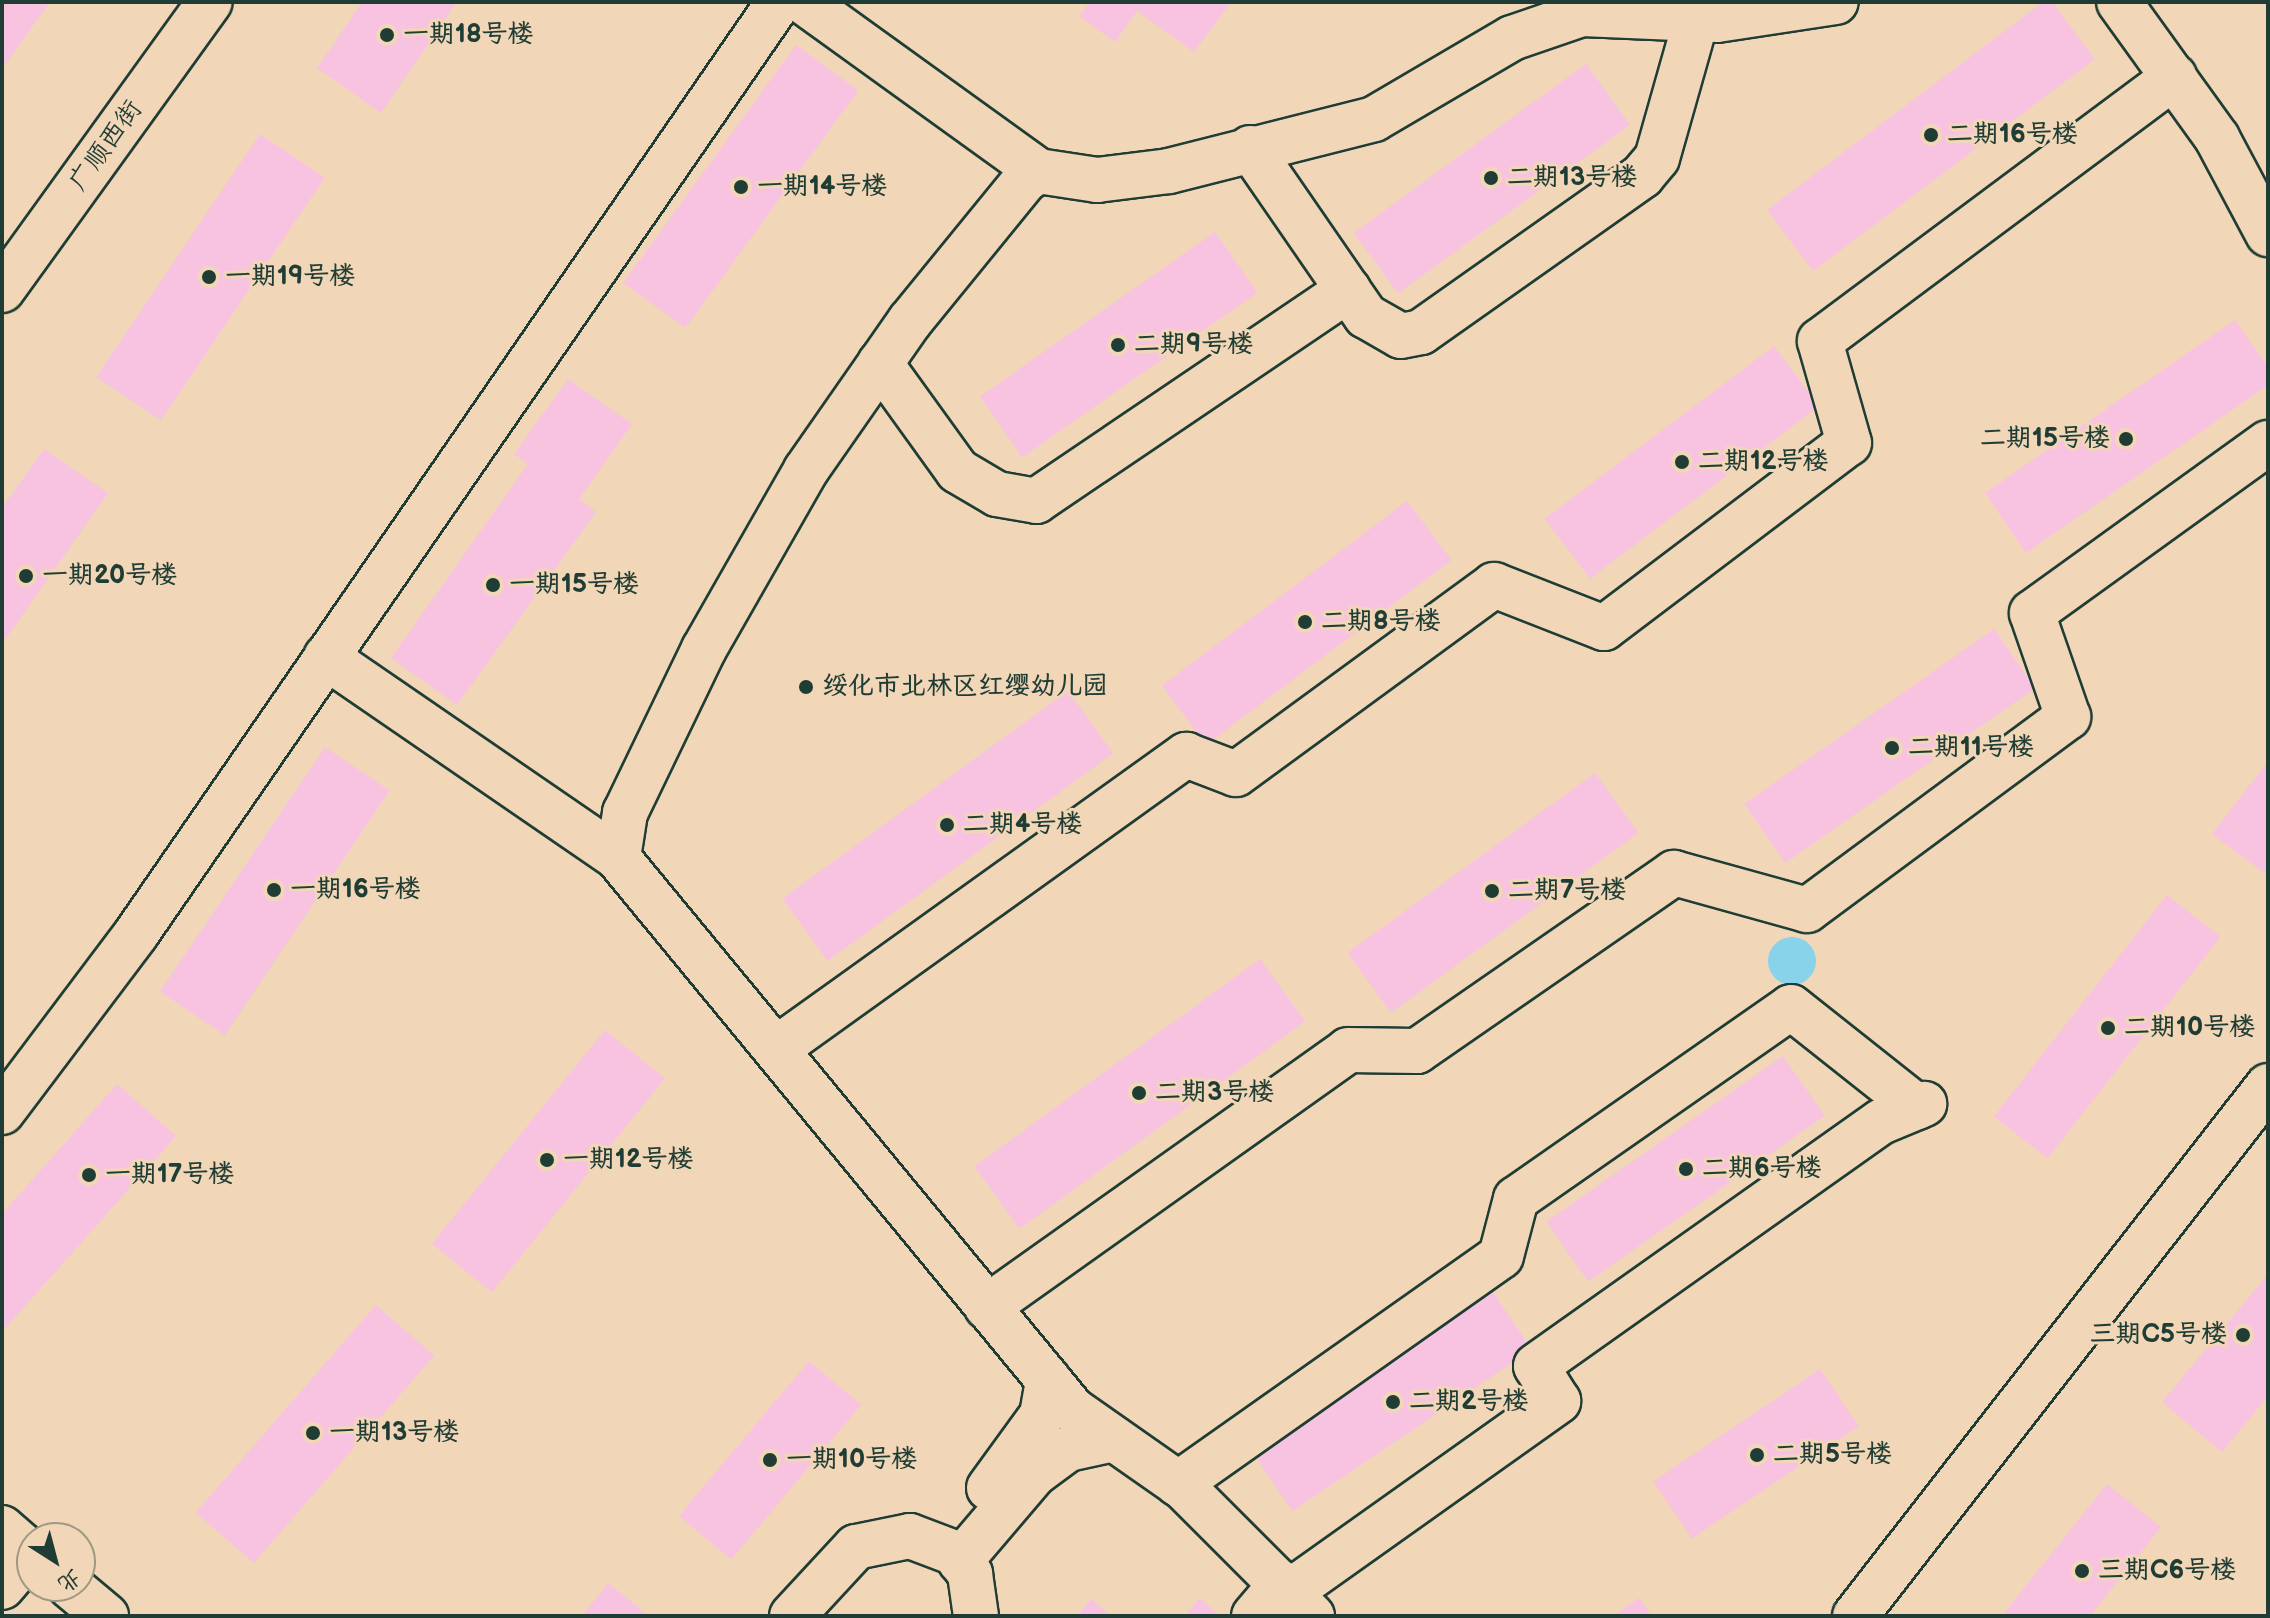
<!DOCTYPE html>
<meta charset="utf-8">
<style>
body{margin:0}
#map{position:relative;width:2270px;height:1618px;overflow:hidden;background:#f2d6b8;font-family:"Balsamiq Sans","LXGW WenKai TC",sans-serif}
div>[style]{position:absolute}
.water>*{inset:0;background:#89d3ea}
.round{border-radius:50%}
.building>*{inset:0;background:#f7c3e0;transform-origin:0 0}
.roads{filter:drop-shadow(2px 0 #1f3d34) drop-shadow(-2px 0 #1f3d34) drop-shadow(0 2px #1f3d34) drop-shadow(0 -2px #1f3d34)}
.minor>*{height:44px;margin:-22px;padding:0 22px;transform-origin:22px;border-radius:22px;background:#f2d6b8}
.secondary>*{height:44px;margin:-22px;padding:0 22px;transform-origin:22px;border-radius:22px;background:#f2d6b8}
.dots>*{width:22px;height:22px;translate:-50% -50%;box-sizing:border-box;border:4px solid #f2d6b8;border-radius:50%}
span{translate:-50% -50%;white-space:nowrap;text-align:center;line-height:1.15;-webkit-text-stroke:6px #f2d6b8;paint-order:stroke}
.poi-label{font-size:26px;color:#1f3d34;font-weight:700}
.left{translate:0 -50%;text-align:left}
.right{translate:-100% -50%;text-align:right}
.street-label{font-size:26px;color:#1f3d34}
.frame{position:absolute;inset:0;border:4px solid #1f3d34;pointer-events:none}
.north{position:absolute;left:16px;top:1522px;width:80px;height:80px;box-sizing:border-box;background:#f2d6b8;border:2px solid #9e9983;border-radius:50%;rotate:144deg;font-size:22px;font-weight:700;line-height:32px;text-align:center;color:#1f3d34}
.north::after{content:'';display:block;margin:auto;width:28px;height:36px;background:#1f3d34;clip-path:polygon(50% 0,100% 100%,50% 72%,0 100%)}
</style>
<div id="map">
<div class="water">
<div class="round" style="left:1768px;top:937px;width:48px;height:48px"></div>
</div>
<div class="building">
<div style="clip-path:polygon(2px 2px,50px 2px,2px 69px)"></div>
<div style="clip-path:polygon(362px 2px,457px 2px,381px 113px,317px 68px)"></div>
<div style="clip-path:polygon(1090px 2px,1231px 2px,1194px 52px,1137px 11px,1115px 42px,1079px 16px)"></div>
<div style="clip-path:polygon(2043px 2px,2052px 2px,2095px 59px,1813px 271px,1767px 210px)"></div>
<div style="left:796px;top:45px;width:77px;height:294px;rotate:36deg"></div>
<div style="left:1586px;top:64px;width:75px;height:287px;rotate:54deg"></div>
<div style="left:260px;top:134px;width:78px;height:293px;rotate:34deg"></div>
<div style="left:1215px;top:232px;width:74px;height:287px;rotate:55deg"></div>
<div style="clip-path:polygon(2235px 320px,2268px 367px,2268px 385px,2026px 553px,1985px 493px)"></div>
<div style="left:1774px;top:346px;width:75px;height:287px;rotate:53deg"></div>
<div style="clip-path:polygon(568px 379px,632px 424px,579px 499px,596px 512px,457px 705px,391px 658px,528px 464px,514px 454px)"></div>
<div style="clip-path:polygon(44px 449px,108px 493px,2px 644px,2px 508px)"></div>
<div style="left:1407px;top:501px;width:74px;height:307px;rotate:53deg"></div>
<div style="left:1994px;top:629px;width:72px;height:305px;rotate:55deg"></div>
<div style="left:1068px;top:691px;width:77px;height:353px;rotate:54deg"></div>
<div style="left:325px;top:747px;width:78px;height:295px;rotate:34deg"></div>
<div style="clip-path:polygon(2268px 761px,2268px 874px,2267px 875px,2212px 834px)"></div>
<div style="left:1595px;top:773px;width:74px;height:306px;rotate:54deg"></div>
<div style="left:2167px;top:895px;width:68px;height:281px;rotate:38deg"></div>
<div style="left:1260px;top:959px;width:77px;height:353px;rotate:54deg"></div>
<div style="left:605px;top:1030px;width:77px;height:275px;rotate:39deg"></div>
<div style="left:1783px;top:1056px;width:73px;height:289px;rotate:55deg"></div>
<div style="clip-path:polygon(117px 1084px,176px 1136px,2px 1332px,2px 1214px)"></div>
<div style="clip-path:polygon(2268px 1274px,2268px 1396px,2222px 1452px,2162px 1402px)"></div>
<div style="left:1491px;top:1289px;width:73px;height:289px;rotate:56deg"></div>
<div style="left:376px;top:1305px;width:77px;height:275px;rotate:41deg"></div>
<div style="left:809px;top:1361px;width:68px;height:202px;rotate:40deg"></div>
<div style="left:1820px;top:1369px;width:69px;height:201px;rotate:56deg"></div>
<div style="clip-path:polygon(2107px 1484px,2161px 1527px,2090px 1616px,2002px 1616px)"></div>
<div style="clip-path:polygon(608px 1583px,649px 1616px,582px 1616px)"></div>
<div style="clip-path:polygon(1200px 1598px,1220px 1616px,1185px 1616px)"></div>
<div style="clip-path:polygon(1639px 1598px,1652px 1616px,1613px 1616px)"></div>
<div style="clip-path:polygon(1091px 1599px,1111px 1616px,1077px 1616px)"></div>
</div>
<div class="roads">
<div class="minor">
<div style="left:804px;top:2px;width:289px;rotate:35.8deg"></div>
<div style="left:2119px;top:2px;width:168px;rotate:54.2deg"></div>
<div style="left:2217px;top:138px;width:109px;rotate:62deg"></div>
<div style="left:1250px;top:148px;width:204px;rotate:55.4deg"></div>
<div style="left:1366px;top:316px;width:40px;rotate:29.7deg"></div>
<div style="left:1401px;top:336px;width:20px;rotate:-11deg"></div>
<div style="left:1421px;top:332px;width:271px;rotate:-35.2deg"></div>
<div style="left:1642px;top:176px;width:23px;rotate:-50deg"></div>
<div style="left:1657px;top:158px;width:147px;rotate:-74.2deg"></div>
<div style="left:880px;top:363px;width:133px;rotate:54.2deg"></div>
<div style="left:958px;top:471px;width:45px;rotate:30.5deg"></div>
<div style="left:997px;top:494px;width:40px;rotate:10deg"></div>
<div style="left:1036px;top:501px;width:377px;rotate:-34.1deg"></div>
<div style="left:326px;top:657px;width:354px;rotate:34.5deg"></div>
<div style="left:776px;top:1049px;width:505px;rotate:-35.64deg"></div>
<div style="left:1186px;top:755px;width:53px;rotate:20.8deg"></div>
<div style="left:1236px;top:774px;width:320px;rotate:-36.2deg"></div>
<div style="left:1494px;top:585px;width:118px;rotate:21.4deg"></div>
<div style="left:1604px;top:628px;width:307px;rotate:-37.1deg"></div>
<div style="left:1849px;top:443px;width:106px;rotate:-105.9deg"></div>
<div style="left:1820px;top:341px;width:442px;rotate:-36.7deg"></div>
<div style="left:2px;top:1112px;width:223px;rotate:-53deg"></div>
<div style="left:136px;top:934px;width:1132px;rotate:-55.4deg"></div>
<div style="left:987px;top:1307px;width:443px;rotate:-35.4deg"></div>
<div style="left:1348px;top:1050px;width:69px;rotate:0.8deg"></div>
<div style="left:1417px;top:1051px;width:313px;rotate:-34.7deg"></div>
<div style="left:1674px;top:873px;width:138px;rotate:15.5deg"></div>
<div style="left:1807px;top:910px;width:325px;rotate:-36.5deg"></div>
<div style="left:2068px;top:717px;width:110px;rotate:-109.1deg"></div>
<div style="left:2032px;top:613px;width:291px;rotate:-35.8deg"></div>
<div style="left:1178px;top:1484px;width:395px;rotate:-35.2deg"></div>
<div style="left:1501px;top:1256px;width:59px;rotate:-75.3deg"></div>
<div style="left:1516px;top:1199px;width:335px;rotate:-34.9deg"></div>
<div style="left:1791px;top:1007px;width:161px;rotate:38.4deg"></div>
<div style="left:989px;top:1488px;width:90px;rotate:-54deg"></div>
<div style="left:1042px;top:1415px;width:36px;rotate:-80deg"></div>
<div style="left:2px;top:1528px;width:40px;rotate:41deg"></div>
<div style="left:960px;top:1561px;width:114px;rotate:-49.6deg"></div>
<div style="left:1034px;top:1474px;width:42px;rotate:-36.3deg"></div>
<div style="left:1068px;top:1449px;width:47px;rotate:-12.3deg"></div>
<div style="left:70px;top:1586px;width:47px;rotate:39.8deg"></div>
<div style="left:2px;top:1587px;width:45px;rotate:-49.5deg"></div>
<div style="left:1291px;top:1591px;width:328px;rotate:-35.4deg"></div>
<div style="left:1558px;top:1401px;width:41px;rotate:-122.2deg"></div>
<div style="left:1536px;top:1366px;width:423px;rotate:-35.3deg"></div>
<div style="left:1881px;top:1122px;width:47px;rotate:-22.7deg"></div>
<div style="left:792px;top:1616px;width:94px;rotate:-47.2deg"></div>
<div style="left:856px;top:1547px;width:55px;rotate:-11.5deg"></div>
<div style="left:910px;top:1536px;width:48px;rotate:20.7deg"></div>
<div style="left:955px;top:1553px;width:26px;rotate:54deg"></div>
<div style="left:970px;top:1574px;width:42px;rotate:81.9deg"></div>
<div style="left:1254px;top:1616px;width:43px;rotate:-49.7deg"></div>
<div style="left:1312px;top:1616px;width:182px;rotate:-135deg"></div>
<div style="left:1183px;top:1487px;width:134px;rotate:-145deg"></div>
<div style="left:1073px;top:1410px;width:715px;rotate:-129.5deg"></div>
<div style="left:618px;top:858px;width:46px;rotate:-81.2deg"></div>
<div style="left:625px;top:813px;width:182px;rotate:-64.3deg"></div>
<div style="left:704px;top:649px;width:206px;rotate:-60.3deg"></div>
<div style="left:806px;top:470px;width:182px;rotate:-55.1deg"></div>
<div style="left:910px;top:321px;width:182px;rotate:-50.8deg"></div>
<div style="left:1025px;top:180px;width:16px;rotate:-35deg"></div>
<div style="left:1038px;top:171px;width:60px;rotate:8.7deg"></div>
<div style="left:1097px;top:180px;width:73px;rotate:-7.1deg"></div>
<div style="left:1169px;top:171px;width:211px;rotate:-14.2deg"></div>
<div style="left:1374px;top:119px;width:160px;rotate:-30.4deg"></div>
<div style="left:1512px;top:38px;width:74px;rotate:-18.9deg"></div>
<div style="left:1582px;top:14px;width:135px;rotate:2.5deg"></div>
<div style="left:1717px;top:20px;width:120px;rotate:-8.6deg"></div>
<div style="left:1855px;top:1616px;width:672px;rotate:-52.07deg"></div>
</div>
<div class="secondary">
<div style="left:2px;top:290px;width:355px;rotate:-54.2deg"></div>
</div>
</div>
<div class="dots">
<div style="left:387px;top:35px;background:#1f3d34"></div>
<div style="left:1931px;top:135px;background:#1f3d34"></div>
<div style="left:1491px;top:178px;background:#1f3d34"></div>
<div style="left:741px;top:187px;background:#1f3d34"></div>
<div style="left:209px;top:277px;background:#1f3d34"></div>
<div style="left:1118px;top:345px;background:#1f3d34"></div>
<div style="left:2126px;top:439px;background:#1f3d34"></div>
<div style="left:1682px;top:462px;background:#1f3d34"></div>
<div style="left:26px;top:576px;background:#1f3d34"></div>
<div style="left:493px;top:585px;background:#1f3d34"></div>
<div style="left:1305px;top:622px;background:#1f3d34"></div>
<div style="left:806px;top:687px;background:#1f3d34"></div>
<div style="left:1892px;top:748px;background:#1f3d34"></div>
<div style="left:947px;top:825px;background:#1f3d34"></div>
<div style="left:274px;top:890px;background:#1f3d34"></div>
<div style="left:1492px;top:891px;background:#1f3d34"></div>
<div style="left:2108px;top:1028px;background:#1f3d34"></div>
<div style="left:1139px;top:1093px;background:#1f3d34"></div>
<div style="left:547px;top:1160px;background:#1f3d34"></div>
<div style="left:1686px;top:1169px;background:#1f3d34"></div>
<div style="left:89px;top:1175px;background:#1f3d34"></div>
<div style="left:2243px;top:1335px;background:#1f3d34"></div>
<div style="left:1393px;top:1402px;background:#1f3d34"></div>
<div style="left:313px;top:1433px;background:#1f3d34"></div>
<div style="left:1757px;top:1455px;background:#1f3d34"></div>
<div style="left:770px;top:1460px;background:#1f3d34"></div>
<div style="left:2082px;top:1571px;background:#1f3d34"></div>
</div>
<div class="poi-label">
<span class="left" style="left:403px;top:35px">一期18号楼</span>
<span class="left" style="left:1947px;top:135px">二期16号楼</span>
<span class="left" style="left:1507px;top:178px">二期13号楼</span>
<span class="left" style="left:757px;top:187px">一期14号楼</span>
<span class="left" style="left:225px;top:277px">一期19号楼</span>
<span class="left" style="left:1134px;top:345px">二期9号楼</span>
<span class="right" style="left:2110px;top:439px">二期15号楼</span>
<span class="left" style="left:1698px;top:462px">二期12号楼</span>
<span class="left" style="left:42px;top:576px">一期20号楼</span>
<span class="left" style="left:509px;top:585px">一期15号楼</span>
<span class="left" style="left:1321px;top:622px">二期8号楼</span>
<span class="left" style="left:822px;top:687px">绥化市北林区红缨幼儿园</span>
<span class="left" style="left:1908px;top:748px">二期11号楼</span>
<span class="left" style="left:963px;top:825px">二期4号楼</span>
<span class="left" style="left:290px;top:890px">一期16号楼</span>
<span class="left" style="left:1508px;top:891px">二期7号楼</span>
<span class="left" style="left:2124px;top:1028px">二期10号楼</span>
<span class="left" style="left:1155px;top:1093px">二期3号楼</span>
<span class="left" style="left:563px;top:1160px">一期12号楼</span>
<span class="left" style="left:1702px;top:1169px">二期6号楼</span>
<span class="left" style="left:105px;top:1175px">一期17号楼</span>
<span class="right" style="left:2227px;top:1335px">三期C5号楼</span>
<span class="left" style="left:1409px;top:1402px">二期2号楼</span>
<span class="left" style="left:329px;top:1433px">一期13号楼</span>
<span class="left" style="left:1773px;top:1455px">二期5号楼</span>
<span class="left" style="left:786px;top:1460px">一期10号楼</span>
<span class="left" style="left:2098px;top:1571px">三期C6号楼</span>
</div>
<div class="street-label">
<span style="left:106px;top:146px;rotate:-54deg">广顺西街</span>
</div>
<div class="frame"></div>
<div class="north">北</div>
</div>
